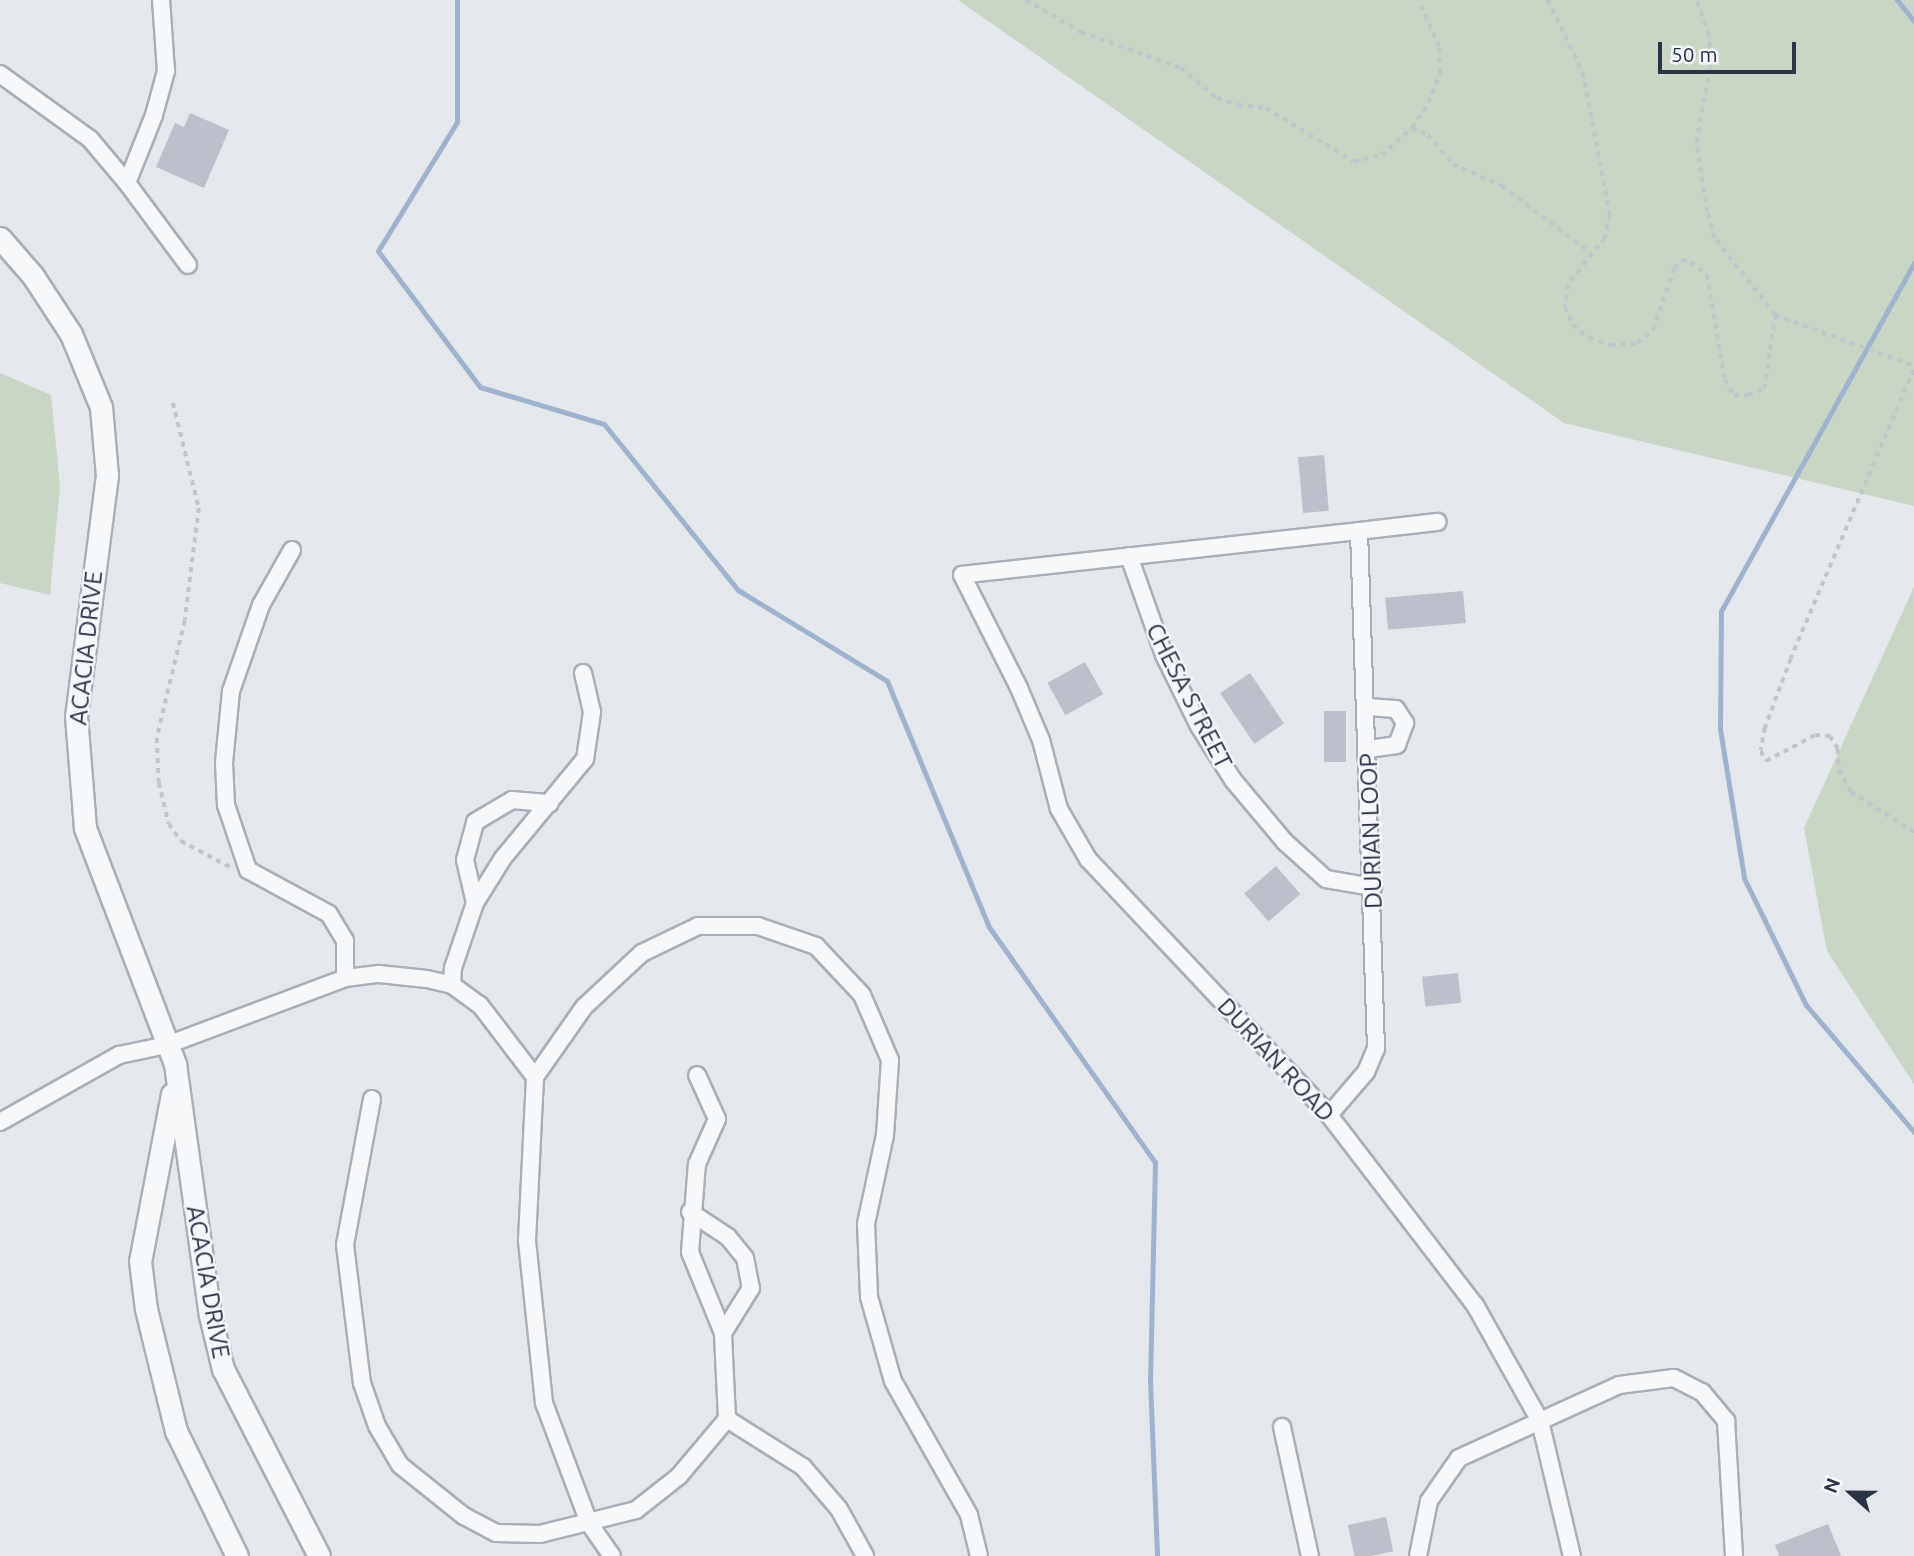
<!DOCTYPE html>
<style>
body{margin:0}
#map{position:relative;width:1914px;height:1556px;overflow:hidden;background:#e4e7ec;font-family:Ubuntu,sans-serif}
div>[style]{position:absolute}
.green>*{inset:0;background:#c9d6c5}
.stream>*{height:5px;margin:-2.5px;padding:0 2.5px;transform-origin:2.5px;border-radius:2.5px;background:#9fb4cc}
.building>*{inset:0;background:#bbc0ca;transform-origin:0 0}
.path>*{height:3.5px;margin-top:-1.75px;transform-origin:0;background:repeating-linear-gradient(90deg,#c2c5cb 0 5px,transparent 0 10px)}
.roads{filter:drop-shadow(2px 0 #a9aeb7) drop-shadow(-2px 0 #a9aeb7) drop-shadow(0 2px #a9aeb7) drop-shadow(0 -2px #a9aeb7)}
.minor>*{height:16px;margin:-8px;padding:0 8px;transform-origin:8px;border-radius:8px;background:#f7f8fa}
.tertiary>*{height:21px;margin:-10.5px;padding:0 10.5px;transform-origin:10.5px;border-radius:10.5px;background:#f7f8fa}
span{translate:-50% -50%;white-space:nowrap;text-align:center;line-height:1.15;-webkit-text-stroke:5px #f4f6f9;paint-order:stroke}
.street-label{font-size:24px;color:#2b3445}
.north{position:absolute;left:1816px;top:1458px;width:70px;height:70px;-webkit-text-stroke:5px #f4f6f9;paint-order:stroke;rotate:291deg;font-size:19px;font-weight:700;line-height:28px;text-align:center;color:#2b3445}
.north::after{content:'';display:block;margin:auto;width:24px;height:32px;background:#2b3445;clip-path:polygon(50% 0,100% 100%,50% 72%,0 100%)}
.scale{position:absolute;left:1658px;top:42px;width:138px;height:32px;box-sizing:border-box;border:4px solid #2b3445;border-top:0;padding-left:9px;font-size:21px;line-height:24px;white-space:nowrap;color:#2b3445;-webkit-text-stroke:5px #f4f6f9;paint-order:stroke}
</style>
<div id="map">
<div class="green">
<div style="clip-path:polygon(958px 0,1914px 0,1914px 506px,1564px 423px)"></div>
<div style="clip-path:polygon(0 373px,51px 395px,60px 486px,50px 595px,0 583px)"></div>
<div style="clip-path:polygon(1914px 587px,1914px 1084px,1827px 951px,1804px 828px)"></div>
</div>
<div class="stream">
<div style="left:457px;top:0;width:122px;rotate:90deg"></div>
<div style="left:457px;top:122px;width:151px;rotate:121.5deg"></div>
<div style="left:378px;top:251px;width:170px;rotate:53.1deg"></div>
<div style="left:480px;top:387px;width:129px;rotate:16.6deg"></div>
<div style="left:604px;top:424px;width:213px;rotate:51.1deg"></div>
<div style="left:738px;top:590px;width:175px;rotate:31.4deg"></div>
<div style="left:887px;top:681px;width:266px;rotate:67.5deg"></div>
<div style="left:989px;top:927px;width:288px;rotate:54.8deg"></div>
<div style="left:1155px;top:1162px;width:218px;rotate:91.3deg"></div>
<div style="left:1150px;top:1380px;width:176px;rotate:87.7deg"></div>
<div style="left:1897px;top:0;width:27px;rotate:51deg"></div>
<div style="left:1914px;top:263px;width:398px;rotate:119deg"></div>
<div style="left:1721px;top:611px;width:118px;rotate:90.5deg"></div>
<div style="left:1720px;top:729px;width:151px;rotate:80.8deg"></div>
<div style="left:1744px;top:878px;width:141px;rotate:64deg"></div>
<div style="left:1806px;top:1005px;width:167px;rotate:49.6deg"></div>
</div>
<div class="building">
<div style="clip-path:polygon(190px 113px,229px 130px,204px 188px,156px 167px,175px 123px,184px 127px)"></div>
<div style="left:1324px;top:455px;width:56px;height:26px;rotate:85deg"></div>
<div style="left:1463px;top:591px;width:32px;height:78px;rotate:85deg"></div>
<div style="left:1085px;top:662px;width:37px;height:43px;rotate:61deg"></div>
<div style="left:1250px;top:673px;width:61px;height:36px;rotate:56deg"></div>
<div style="left:1324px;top:711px;width:22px;height:51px"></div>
<div style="left:1276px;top:866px;width:37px;height:42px;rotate:49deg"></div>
<div style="left:1458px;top:973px;width:30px;height:36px;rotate:84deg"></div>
<div style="left:1386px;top:1517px;width:35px;height:39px;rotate:78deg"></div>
<div style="clip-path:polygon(1828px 1524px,1841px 1556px,1779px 1556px,1775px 1545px)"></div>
</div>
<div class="path">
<div style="left:1026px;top:0;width:64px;rotate:30.2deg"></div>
<div style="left:1081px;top:32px;width:106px;rotate:19.8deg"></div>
<div style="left:1181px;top:68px;width:47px;rotate:39.8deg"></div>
<div style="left:1217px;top:98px;width:22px;rotate:18deg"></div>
<div style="left:1238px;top:105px;width:28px;rotate:6deg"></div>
<div style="left:1266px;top:108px;width:103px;rotate:31.5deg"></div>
<div style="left:1354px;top:162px;width:28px;rotate:-15deg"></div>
<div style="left:1381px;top:155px;width:41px;rotate:-41.1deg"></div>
<div style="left:1412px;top:128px;width:30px;rotate:-57deg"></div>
<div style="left:1428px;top:103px;width:32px;rotate:-68deg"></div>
<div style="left:1440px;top:73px;width:26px;rotate:-92deg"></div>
<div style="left:1439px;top:47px;width:51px;rotate:-114.1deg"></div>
<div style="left:1548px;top:0;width:81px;rotate:64.4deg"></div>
<div style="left:1583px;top:73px;width:145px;rotate:79.2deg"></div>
<div style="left:1610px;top:215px;width:24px;rotate:102deg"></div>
<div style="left:1605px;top:238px;width:60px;rotate:128.2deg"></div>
<div style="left:1568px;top:285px;width:22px;rotate:98deg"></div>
<div style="left:1565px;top:307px;width:20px;rotate:66deg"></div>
<div style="left:1573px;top:325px;width:21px;rotate:39deg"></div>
<div style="left:1589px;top:338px;width:23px;rotate:18deg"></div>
<div style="left:1611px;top:345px;width:26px;rotate:-4deg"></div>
<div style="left:1637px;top:343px;width:21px;rotate:-39deg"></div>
<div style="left:1653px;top:330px;width:65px;rotate:-71.3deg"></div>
<div style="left:1674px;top:268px;width:11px;rotate:-45deg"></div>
<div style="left:1682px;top:260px;width:9px;rotate:13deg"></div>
<div style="left:1691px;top:262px;width:21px;rotate:39deg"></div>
<div style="left:1707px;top:275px;width:107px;rotate:80.3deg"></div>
<div style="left:1725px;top:380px;width:17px;rotate:59deg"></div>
<div style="left:1734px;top:395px;width:14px"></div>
<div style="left:1748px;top:395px;width:17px;rotate:-21deg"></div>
<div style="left:1764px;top:389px;width:75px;rotate:-81.5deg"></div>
<div style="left:1775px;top:315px;width:98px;rotate:-128.4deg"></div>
<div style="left:1714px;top:238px;width:27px;rotate:-105deg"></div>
<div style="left:1707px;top:212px;width:71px;rotate:-98.9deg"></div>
<div style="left:1696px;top:142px;width:76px;rotate:-79.4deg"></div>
<div style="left:1710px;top:67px;width:32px;rotate:-92deg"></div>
<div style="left:1709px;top:35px;width:37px;rotate:-110deg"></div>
<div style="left:1412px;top:128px;width:17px;rotate:24deg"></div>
<div style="left:1428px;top:135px;width:38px;rotate:49deg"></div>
<div style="left:1453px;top:164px;width:54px;rotate:24.2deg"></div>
<div style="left:1502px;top:186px;width:111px;rotate:37deg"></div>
<div style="left:1775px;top:315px;width:148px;rotate:20.1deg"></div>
<div style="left:1914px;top:370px;width:314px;rotate:113.1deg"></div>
<div style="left:1791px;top:659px;width:74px;rotate:110.6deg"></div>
<div style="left:1765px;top:728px;width:23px;rotate:100deg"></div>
<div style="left:1761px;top:751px;width:11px;rotate:63deg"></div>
<div style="left:1766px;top:761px;width:55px;rotate:-28deg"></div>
<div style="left:1815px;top:735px;width:15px;rotate:4deg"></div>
<div style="left:1830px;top:736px;width:15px;rotate:58deg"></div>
<div style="left:1838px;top:749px;width:21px;rotate:87deg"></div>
<div style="left:1839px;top:770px;width:25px;rotate:61deg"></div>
<div style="left:1851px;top:792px;width:75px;rotate:32.4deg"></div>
<div style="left:173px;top:403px;width:108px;rotate:76.1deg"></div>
<div style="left:199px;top:508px;width:114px;rotate:97.1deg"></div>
<div style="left:185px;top:621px;width:120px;rotate:103.5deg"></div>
<div style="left:157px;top:738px;width:45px;rotate:87.5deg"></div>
<div style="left:159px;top:783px;width:42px;rotate:76.3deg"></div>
<div style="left:169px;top:824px;width:21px;rotate:55deg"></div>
<div style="left:181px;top:841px;width:58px;rotate:27.9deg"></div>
</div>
<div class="roads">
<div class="minor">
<div style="left:0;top:74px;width:111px;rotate:35.8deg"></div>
<div style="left:90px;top:139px;width:57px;rotate:49.9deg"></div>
<div style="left:127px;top:183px;width:73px;rotate:-68.3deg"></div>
<div style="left:154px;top:115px;width:46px;rotate:-74.7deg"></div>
<div style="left:166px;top:71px;width:71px;rotate:-94deg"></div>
<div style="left:127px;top:183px;width:102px;rotate:53.4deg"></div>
<div style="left:1359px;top:531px;width:79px;rotate:-6.6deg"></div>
<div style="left:292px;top:550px;width:63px;rotate:119.4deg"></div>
<div style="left:261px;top:605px;width:91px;rotate:109.2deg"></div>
<div style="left:231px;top:691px;width:72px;rotate:95.6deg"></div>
<div style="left:224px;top:763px;width:42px;rotate:87.3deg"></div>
<div style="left:226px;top:805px;width:69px;rotate:71.3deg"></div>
<div style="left:248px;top:870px;width:92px;rotate:28.5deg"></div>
<div style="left:329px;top:914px;width:31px;rotate:59deg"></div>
<div style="left:345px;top:941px;width:37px;rotate:90deg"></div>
<div style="left:1129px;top:556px;width:105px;rotate:70.5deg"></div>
<div style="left:1164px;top:655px;width:79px;rotate:63.8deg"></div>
<div style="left:1199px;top:726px;width:64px;rotate:57.8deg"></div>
<div style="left:1233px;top:780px;width:81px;rotate:50deg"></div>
<div style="left:1285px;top:842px;width:55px;rotate:42.1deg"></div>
<div style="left:1326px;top:879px;width:48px;rotate:9.7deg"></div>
<div style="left:1367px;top:707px;width:29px;rotate:4deg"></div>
<div style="left:1396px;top:709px;width:17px;rotate:57deg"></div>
<div style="left:1405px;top:723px;width:23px;rotate:110deg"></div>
<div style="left:1397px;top:745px;width:28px;rotate:172deg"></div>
<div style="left:475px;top:903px;width:44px;rotate:-103.1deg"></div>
<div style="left:465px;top:860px;width:39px;rotate:-75deg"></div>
<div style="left:475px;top:822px;width:43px;rotate:-30.7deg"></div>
<div style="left:512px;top:800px;width:38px;rotate:5deg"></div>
<div style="left:452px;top:985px;width:17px;rotate:-87deg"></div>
<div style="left:453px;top:968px;width:69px;rotate:-71.3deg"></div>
<div style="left:475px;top:903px;width:53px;rotate:-58.1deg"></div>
<div style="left:503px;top:858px;width:129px;rotate:-50.4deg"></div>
<div style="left:585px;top:759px;width:48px;rotate:-81.5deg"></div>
<div style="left:592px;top:712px;width:40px;rotate:-103deg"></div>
<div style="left:535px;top:1077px;width:85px;rotate:-55deg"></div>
<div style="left:584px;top:1007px;width:79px;rotate:-43deg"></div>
<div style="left:642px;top:953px;width:62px;rotate:-25.7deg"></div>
<div style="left:698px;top:926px;width:60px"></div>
<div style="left:758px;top:926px;width:61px;rotate:19deg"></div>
<div style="left:816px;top:946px;width:67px;rotate:46.8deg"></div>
<div style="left:862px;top:995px;width:71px;rotate:66.7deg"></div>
<div style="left:890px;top:1060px;width:75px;rotate:93.8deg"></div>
<div style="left:885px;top:1135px;width:91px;rotate:102.1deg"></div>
<div style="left:866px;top:1224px;width:73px;rotate:87.6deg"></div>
<div style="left:869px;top:1297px;width:87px;rotate:74.1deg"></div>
<div style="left:893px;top:1381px;width:154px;rotate:60.4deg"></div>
<div style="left:969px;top:1515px;width:42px;rotate:76.3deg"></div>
<div style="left:372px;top:1099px;width:148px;rotate:100.5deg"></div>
<div style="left:345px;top:1245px;width:139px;rotate:83deg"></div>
<div style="left:362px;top:1383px;width:46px;rotate:70.8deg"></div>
<div style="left:377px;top:1426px;width:45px;rotate:59.5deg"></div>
<div style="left:400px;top:1465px;width:82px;rotate:38.6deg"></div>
<div style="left:464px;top:1516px;width:36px;rotate:28deg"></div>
<div style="left:496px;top:1533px;width:44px;rotate:1.3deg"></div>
<div style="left:540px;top:1534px;width:99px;rotate:-14deg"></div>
<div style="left:636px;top:1510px;width:55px;rotate:-38.3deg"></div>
<div style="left:679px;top:1476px;width:75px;rotate:-49.9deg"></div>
<div style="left:727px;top:1419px;width:86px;rotate:-92.7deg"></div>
<div style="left:723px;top:1333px;width:87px;rotate:-112.2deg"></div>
<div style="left:690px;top:1252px;width:88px;rotate:-85.5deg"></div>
<div style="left:697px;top:1164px;width:49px;rotate:-66deg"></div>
<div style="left:717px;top:1119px;width:48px;rotate:-114.4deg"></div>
<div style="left:1329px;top:1115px;width:57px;rotate:-49.3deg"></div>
<div style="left:1366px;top:1072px;width:25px;rotate:-67deg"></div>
<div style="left:1376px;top:1049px;width:518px;rotate:-91.88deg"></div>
<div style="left:1359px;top:531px;width:399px;rotate:173.7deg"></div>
<div style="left:962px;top:575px;width:127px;rotate:63.2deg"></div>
<div style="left:1019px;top:688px;width:56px;rotate:67.1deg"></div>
<div style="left:1041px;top:740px;width:71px;rotate:75.4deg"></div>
<div style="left:1059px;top:809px;width:58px;rotate:59.9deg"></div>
<div style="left:1088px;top:859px;width:352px;rotate:46.7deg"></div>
<div style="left:1329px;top:1115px;width:240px;rotate:52.5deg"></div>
<div style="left:1475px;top:1305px;width:133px;rotate:60.7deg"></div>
<div style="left:1540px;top:1421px;width:139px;rotate:76.7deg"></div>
<div style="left:0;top:1122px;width:137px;rotate:-29.4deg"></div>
<div style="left:119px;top:1055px;width:49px;rotate:-11.8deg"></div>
<div style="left:167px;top:1045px;width:190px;rotate:-20.6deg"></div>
<div style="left:345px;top:978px;width:34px;rotate:-7deg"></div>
<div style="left:379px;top:974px;width:48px;rotate:5.9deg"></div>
<div style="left:427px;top:979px;width:26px;rotate:13deg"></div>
<div style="left:452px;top:985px;width:34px;rotate:36deg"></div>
<div style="left:480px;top:1005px;width:91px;rotate:52.6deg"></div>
<div style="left:535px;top:1077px;width:164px;rotate:92.8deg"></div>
<div style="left:527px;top:1241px;width:163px;rotate:84deg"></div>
<div style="left:544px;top:1403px;width:128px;rotate:69.4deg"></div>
<div style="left:589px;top:1523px;width:40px;rotate:55.1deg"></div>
<div style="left:690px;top:1212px;width:45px;rotate:33.3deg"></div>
<div style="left:728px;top:1237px;width:27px;rotate:51deg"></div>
<div style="left:745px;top:1258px;width:31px;rotate:79deg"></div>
<div style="left:751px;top:1288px;width:53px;rotate:121.9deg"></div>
<div style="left:727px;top:1419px;width:90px;rotate:32.3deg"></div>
<div style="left:803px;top:1467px;width:55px;rotate:49.4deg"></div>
<div style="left:839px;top:1509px;width:54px;rotate:61deg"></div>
<div style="left:1282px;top:1427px;width:132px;rotate:77.8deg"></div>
<div style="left:1418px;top:1556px;width:56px;rotate:-78.7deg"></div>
<div style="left:1429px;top:1501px;width:52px;rotate:-55.1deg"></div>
<div style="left:1459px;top:1458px;width:176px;rotate:-24.5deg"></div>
<div style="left:1619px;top:1385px;width:55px;rotate:-7.3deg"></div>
<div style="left:1674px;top:1378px;width:31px;rotate:27deg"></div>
<div style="left:1702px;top:1392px;width:38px;rotate:50deg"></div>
<div style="left:1726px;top:1421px;width:135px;rotate:86.6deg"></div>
</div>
<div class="tertiary">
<div style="left:0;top:238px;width:50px;rotate:49deg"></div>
<div style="left:33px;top:276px;width:69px;rotate:56.8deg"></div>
<div style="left:71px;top:334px;width:79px;rotate:67.7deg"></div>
<div style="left:101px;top:407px;width:68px;rotate:85deg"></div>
<div style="left:107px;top:475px;width:243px;rotate:97.3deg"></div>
<div style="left:76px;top:716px;width:112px;rotate:85.4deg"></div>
<div style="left:85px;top:828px;width:253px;rotate:69.1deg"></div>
<div style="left:175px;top:1064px;width:253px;rotate:82.1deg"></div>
<div style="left:210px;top:1315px;width:56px;rotate:76.5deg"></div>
<div style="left:223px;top:1369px;width:210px;rotate:62.8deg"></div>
<div style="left:172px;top:1094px;width:170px;rotate:100.8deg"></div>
<div style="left:140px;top:1261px;width:48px;rotate:82.9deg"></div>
<div style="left:146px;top:1309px;width:126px;rotate:76.2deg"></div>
<div style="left:176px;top:1431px;width:139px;rotate:64deg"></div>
</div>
</div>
<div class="street-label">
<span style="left:86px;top:648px;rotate:-84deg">ACACIA DRIVE</span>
<span style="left:1189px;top:696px;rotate:63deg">CHESA STREET</span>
<span style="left:1371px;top:831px;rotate:-92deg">DURIAN LOOP</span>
<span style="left:1276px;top:1060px;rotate:47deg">DURIAN ROAD</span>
<span style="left:208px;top:1282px;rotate:80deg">ACACIA DRIVE</span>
</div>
<div class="north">N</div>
<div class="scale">50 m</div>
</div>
